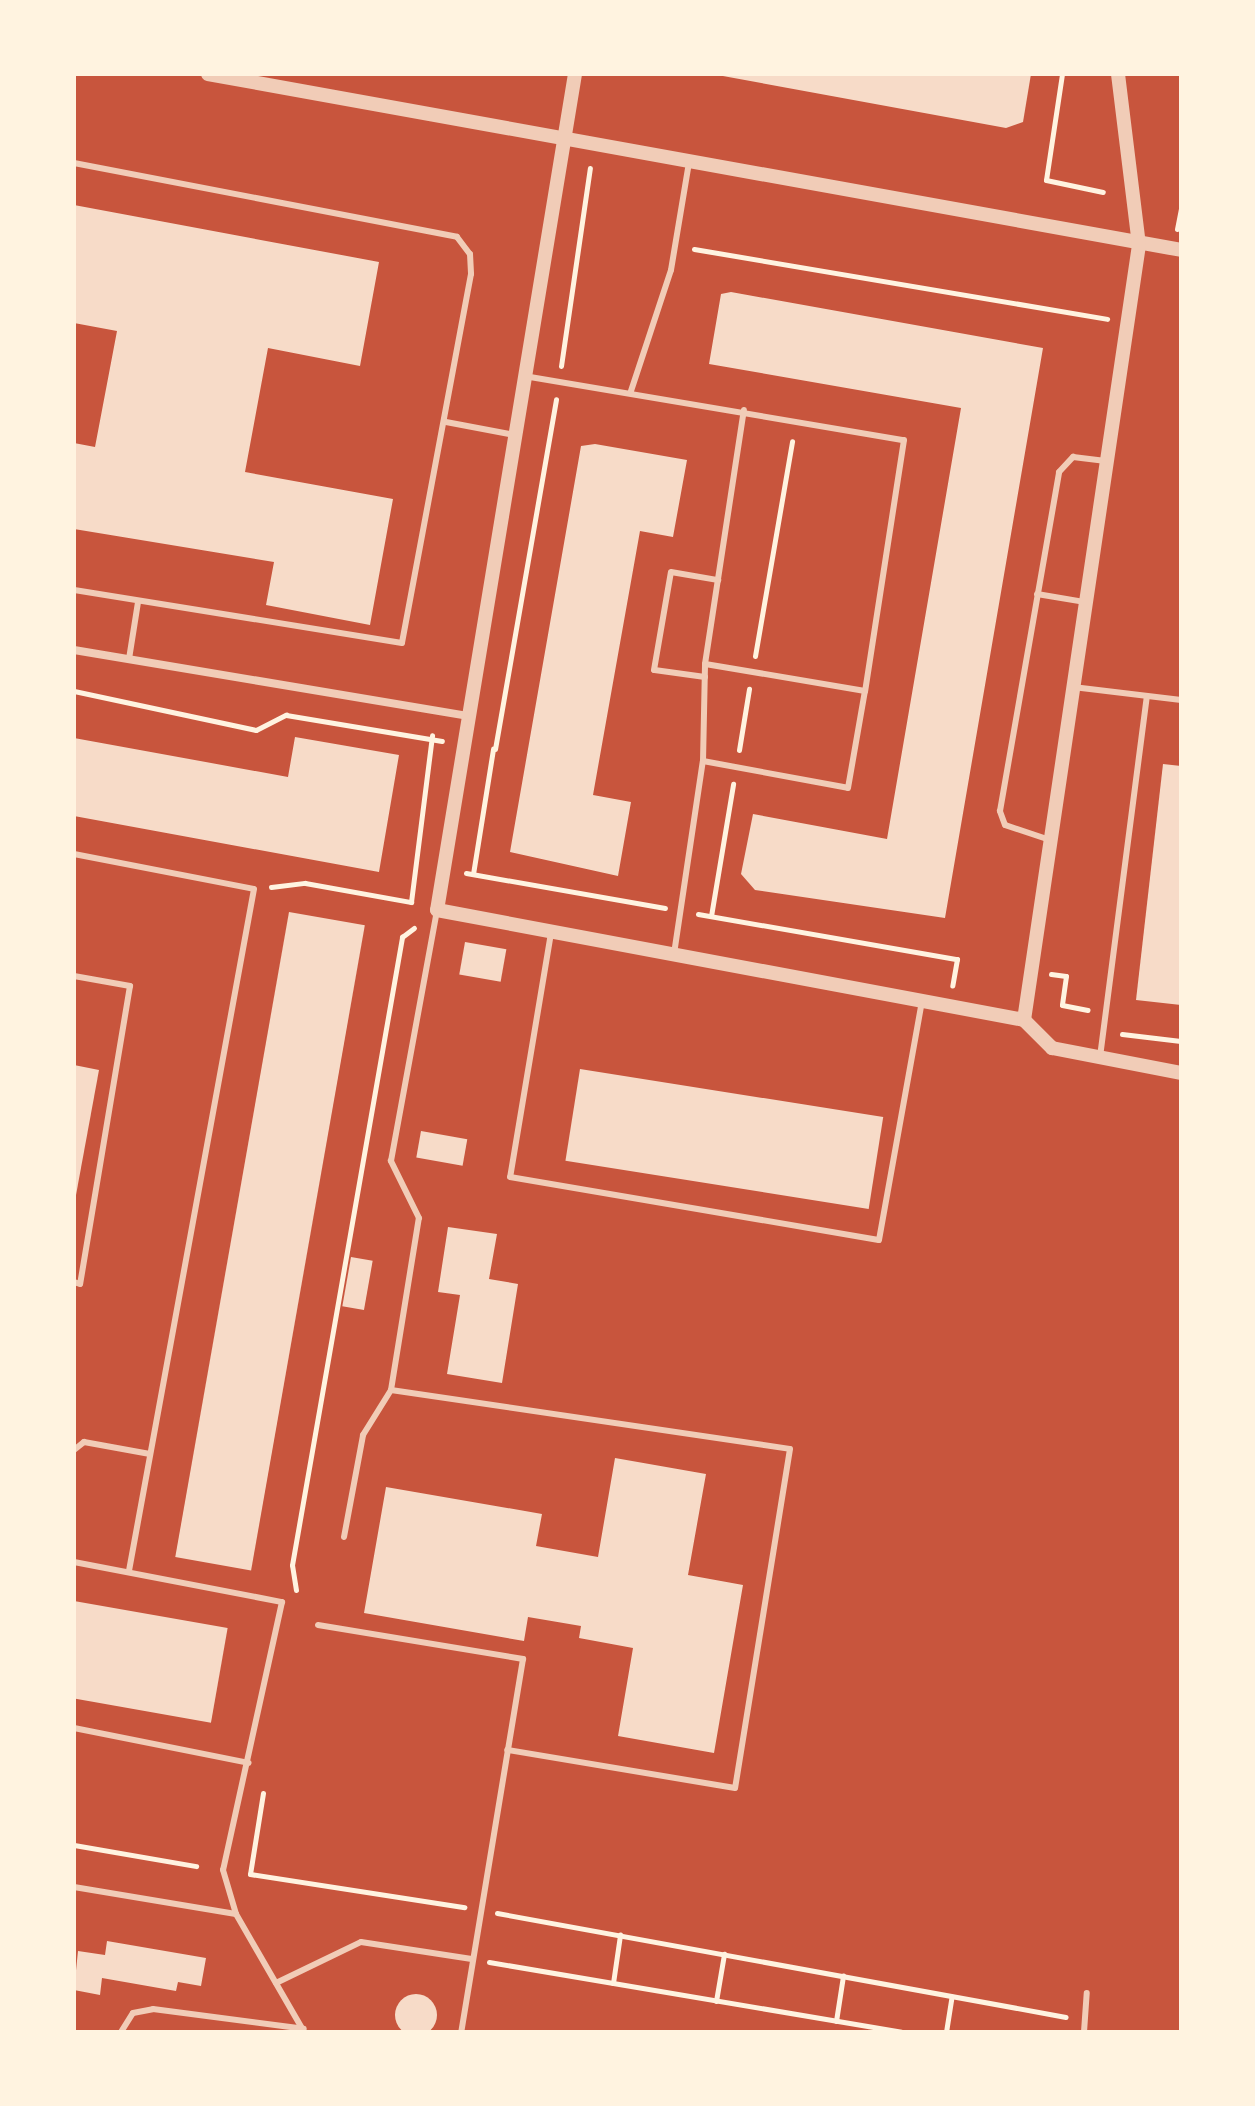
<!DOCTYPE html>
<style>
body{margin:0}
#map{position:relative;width:1255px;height:2106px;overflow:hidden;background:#c8553d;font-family:Ubuntu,sans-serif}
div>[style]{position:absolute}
.building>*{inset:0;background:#f7dbc8;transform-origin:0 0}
.round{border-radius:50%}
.path>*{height:5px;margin:-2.5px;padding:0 2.5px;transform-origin:2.5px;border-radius:2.5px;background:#fff3e0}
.service>*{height:6px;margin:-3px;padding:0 3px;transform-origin:3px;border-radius:3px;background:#f1ccb7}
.minor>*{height:8px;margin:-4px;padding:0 4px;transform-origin:4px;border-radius:4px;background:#f1ccb7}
.tertiary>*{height:14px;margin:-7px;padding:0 7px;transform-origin:7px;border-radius:7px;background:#f1ccb7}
span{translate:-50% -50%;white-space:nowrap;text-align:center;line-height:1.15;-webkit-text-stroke:7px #fff3e0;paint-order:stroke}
.frame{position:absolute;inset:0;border:76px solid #fff3e0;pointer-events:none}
</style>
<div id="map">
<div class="building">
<div style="clip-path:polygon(712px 74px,1031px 74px,1023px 122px,1006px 128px)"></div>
<div style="clip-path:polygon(74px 205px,379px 262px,360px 366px,268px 348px,245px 472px,393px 499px,370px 625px,266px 605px,274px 562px,74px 529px,74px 443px,95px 447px,117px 331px,74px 323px)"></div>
<div style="clip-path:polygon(731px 292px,1043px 348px,945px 918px,755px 890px,741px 874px,753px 814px,887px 839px,961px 408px,709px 364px,721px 294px)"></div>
<div style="clip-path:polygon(595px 444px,687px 460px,673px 537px,640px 531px,593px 795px,631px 802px,618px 876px,510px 852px,581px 446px)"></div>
<div style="clip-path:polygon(295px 737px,399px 755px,379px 872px,74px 816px,74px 738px,288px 777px)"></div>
<div style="clip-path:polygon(1163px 764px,1181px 766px,1181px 1005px,1136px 1000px)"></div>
<div style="left:289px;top:912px;width:77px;height:655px;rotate:10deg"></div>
<div style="left:465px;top:942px;width:42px;height:33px;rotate:10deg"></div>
<div style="clip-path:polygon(74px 1065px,99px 1070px,76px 1195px,74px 1194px)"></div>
<div style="left:580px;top:1069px;width:307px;height:93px;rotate:9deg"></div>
<div style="left:421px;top:1131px;width:47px;height:27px;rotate:10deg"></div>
<div style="clip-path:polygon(448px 1227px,497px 1234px,489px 1279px,518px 1284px,502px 1383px,447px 1374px,460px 1295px,438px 1292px)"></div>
<div style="left:351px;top:1257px;width:22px;height:50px;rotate:10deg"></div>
<div style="clip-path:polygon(615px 1458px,706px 1474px,688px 1575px,743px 1585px,714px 1753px,618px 1736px,633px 1648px,579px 1638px,581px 1626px,528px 1617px,524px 1641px,364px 1613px,386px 1487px,542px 1514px,536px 1546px,598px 1557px)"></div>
<div style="left:74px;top:1601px;width:156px;height:96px;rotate:10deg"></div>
<div style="clip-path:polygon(107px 1941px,206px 1958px,201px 1986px,178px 1982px,176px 1991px,102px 1978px,100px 1995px,74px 1990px,78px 1951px,105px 1955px)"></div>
<div class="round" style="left:395px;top:1994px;width:42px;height:42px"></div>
</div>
<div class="path">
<div style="left:1062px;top:74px;width:107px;rotate:98.6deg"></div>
<div style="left:1046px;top:180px;width:58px;rotate:11.9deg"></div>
<div style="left:1177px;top:229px;width:21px;rotate:-79deg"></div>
<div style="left:694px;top:249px;width:419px;rotate:9.6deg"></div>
<div style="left:561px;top:366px;width:200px;rotate:-81.7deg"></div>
<div style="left:755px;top:656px;width:218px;rotate:-80.2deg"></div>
<div style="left:74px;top:691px;width:186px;rotate:12.1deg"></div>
<div style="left:256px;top:730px;width:34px;rotate:-27deg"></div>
<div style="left:286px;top:715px;width:158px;rotate:9.5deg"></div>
<div style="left:495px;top:749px;width:355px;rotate:-80.1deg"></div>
<div style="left:739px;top:750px;width:62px;rotate:-80.7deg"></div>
<div style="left:466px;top:873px;width:202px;rotate:10deg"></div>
<div style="left:473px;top:874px;width:127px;rotate:-80.9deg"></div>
<div style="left:271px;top:887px;width:34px;rotate:-7deg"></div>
<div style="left:305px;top:883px;width:108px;rotate:10.2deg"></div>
<div style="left:411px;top:902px;width:168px;rotate:-82.8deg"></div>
<div style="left:698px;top:914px;width:263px;rotate:9.9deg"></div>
<div style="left:957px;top:959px;width:27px;rotate:100deg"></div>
<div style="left:711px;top:916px;width:134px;rotate:-80.5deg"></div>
<div style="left:1051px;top:974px;width:15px;rotate:8deg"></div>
<div style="left:1066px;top:976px;width:29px;rotate:98deg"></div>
<div style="left:1062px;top:1005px;width:26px;rotate:11deg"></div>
<div style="left:1122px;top:1034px;width:59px;rotate:6.8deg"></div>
<div style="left:296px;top:1590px;width:25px;rotate:-99deg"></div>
<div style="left:292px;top:1565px;width:638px;rotate:-80.06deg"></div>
<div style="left:402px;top:937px;width:15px;rotate:-37deg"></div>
<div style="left:263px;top:1793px;width:82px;rotate:99.1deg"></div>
<div style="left:250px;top:1874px;width:217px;rotate:8.8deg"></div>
<div style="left:74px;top:1845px;width:124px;rotate:9.8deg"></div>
<div style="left:497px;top:1913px;width:578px;rotate:10.36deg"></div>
<div style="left:489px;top:1962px;width:418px;rotate:9.6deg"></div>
<div style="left:613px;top:1983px;width:49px;rotate:-81.7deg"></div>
<div style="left:716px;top:2001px;width:48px;rotate:-80.3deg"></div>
<div style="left:836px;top:2021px;width:46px;rotate:-81.2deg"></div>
<div style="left:946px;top:2032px;width:36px;rotate:-81deg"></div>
</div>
<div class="service">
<div style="left:74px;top:163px;width:390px;rotate:10.9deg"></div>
<div style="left:457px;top:237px;width:21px;rotate:53deg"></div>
<div style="left:470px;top:254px;width:20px;rotate:87deg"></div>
<div style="left:471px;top:274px;width:375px;rotate:100.6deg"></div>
<div style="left:402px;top:643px;width:332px;rotate:-170.8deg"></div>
<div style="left:530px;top:377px;width:379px;rotate:9.6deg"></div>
<div style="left:904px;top:440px;width:254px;rotate:98.8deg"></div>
<div style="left:865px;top:691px;width:162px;rotate:-170.4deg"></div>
<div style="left:631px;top:391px;width:127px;rotate:-71.7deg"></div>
<div style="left:671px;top:270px;width:109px;rotate:-80.5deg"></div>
<div style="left:446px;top:422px;width:70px;rotate:10.7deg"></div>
<div style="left:1037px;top:594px;width:49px;rotate:9.5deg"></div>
<div style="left:129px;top:659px;width:58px;rotate:-81deg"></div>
<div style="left:705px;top:677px;width:51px;rotate:-172.2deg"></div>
<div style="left:654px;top:670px;width:99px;rotate:-80.2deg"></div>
<div style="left:671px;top:572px;width:48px;rotate:9.7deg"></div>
<div style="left:1073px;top:687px;width:109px;rotate:6.9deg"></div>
<div style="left:703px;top:761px;width:147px;rotate:10.5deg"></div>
<div style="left:848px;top:788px;width:98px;rotate:-80.1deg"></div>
<div style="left:1050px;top:840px;width:47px;rotate:-161.6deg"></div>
<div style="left:1005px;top:825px;width:15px;rotate:-110deg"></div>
<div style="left:1000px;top:811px;width:344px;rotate:-80.1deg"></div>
<div style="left:1059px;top:472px;width:21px;rotate:-47deg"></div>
<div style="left:1073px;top:457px;width:33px;rotate:7deg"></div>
<div style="left:74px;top:854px;width:183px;rotate:11deg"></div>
<div style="left:254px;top:889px;width:693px;rotate:100.39deg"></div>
<div style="left:551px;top:933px;width:247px;rotate:99.5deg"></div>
<div style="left:510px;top:1177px;width:374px;rotate:9.7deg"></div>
<div style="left:879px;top:1240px;width:243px;rotate:-79.8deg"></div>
<div style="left:674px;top:954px;width:195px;rotate:-81.5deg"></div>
<div style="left:703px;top:761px;width:97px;rotate:-88.8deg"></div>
<div style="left:705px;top:664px;width:257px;rotate:-81.3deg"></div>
<div style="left:74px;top:976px;width:57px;rotate:10.1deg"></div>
<div style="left:130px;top:986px;width:302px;rotate:99.5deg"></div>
<div style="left:80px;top:1284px;width:6px;rotate:-162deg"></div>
<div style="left:1100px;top:1057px;width:364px;rotate:-82.6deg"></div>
<div style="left:391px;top:1390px;width:174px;rotate:-80.8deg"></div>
<div style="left:419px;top:1218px;width:64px;rotate:-116.2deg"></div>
<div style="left:391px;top:1161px;width:255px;rotate:-79.6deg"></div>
<div style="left:74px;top:1450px;width:13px;rotate:-39deg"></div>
<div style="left:84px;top:1442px;width:67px;rotate:10.3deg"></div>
<div style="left:344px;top:1537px;width:104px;rotate:-79.4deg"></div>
<div style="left:363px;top:1435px;width:53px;rotate:-58.1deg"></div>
<div style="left:391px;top:1390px;width:403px;rotate:8.4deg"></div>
<div style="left:790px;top:1449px;width:343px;rotate:99.2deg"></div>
<div style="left:735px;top:1788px;width:231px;rotate:-170.5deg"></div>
<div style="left:74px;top:1562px;width:212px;rotate:10.9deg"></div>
<div style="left:282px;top:1602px;width:274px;rotate:102.4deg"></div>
<div style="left:223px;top:1870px;width:46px;rotate:73.5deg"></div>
<div style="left:236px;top:1914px;width:136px;rotate:60deg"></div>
<div style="left:318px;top:1625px;width:208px;rotate:9.4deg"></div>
<div style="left:523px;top:1659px;width:378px;rotate:99.4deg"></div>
<div style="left:74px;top:1728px;width:178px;rotate:11.3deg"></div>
<div style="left:74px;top:1887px;width:164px;rotate:9.5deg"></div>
<div style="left:276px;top:1983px;width:94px;rotate:-25.8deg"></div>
<div style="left:361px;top:1942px;width:112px;rotate:8.7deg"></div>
<div style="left:121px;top:2032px;width:22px;rotate:-58deg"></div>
<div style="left:133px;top:2013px;width:20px;rotate:-11deg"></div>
<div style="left:153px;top:2009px;width:152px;rotate:7.5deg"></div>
<div style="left:1084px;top:2032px;width:39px;rotate:-86deg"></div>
</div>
<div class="minor">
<div style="left:74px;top:650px;width:399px;rotate:9.5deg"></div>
</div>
<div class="tertiary">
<div style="left:208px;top:74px;width:989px;rotate:10.25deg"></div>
<div style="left:575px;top:74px;width:847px;rotate:99.37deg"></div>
<div style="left:437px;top:910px;width:597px;rotate:10.61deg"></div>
<div style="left:1024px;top:1020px;width:40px;rotate:45deg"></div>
<div style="left:1052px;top:1048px;width:131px;rotate:11deg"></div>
<div style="left:1024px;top:1020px;width:783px;rotate:-81.56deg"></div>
<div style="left:1139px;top:245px;width:172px;rotate:-97deg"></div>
</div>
<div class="frame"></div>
</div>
